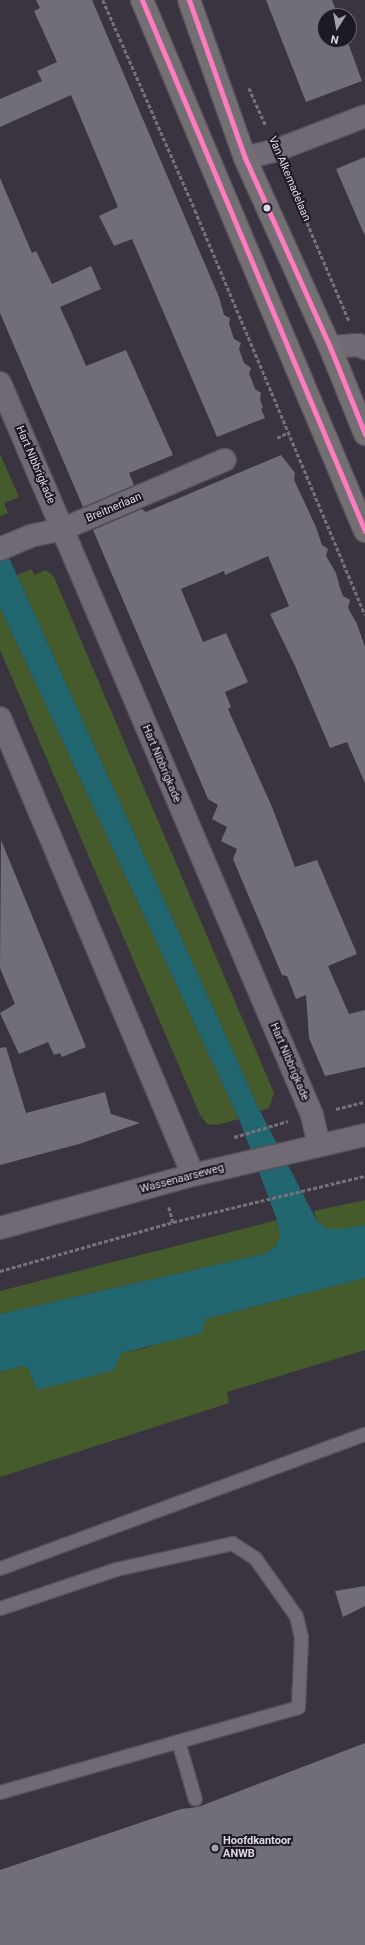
<!DOCTYPE html>
<style>
body{margin:0}
#map{position:relative;width:365px;height:1945px;overflow:hidden;background:#39343f;font-family:Roboto,sans-serif}
div>[style]{position:absolute}
.green>*{inset:0;background:#455b2c}
.water>*{inset:0;background:#226670}
.building>*{inset:0;background:#726e78}
.path>*{height:2.5px;margin-top:-1.25px;transform-origin:0;background:repeating-linear-gradient(90deg,#76727a 0 4px,transparent 0 6px)}
.roads{filter:drop-shadow(1px 0 #56515c) drop-shadow(-1px 0 #56515c) drop-shadow(0 1px #56515c) drop-shadow(0 -1px #56515c)}
.lane>*{height:13px;margin:-6.5px;padding:0 6.5px;transform-origin:6.5px;border-radius:6.5px;background:#6f6a74}
.street>*{height:22px;margin:-11px;padding:0 11px;transform-origin:11px;border-radius:11px;background:#6f6a74}
.secondary>*{height:22px;margin:-11px;padding:0 11px;transform-origin:11px;border-radius:11px;background:#736f72}
.bus-1>*{height:5px;margin:-2.5px;padding:0 2.5px;transform-origin:2.5px;border-radius:2.5px;background:#fe7ac1}
.dots>*{width:11px;height:11px;translate:-50% -50%;box-sizing:border-box;border:2px solid #1e1a23;border-radius:50%}
span{translate:-50% -50%;white-space:nowrap;text-align:center;line-height:1.15;-webkit-text-stroke:4px #1e1a23;paint-order:stroke}
.street-label{font-size:11px;color:#ded8e6}
.poi-label{font-size:11px;color:#ded8e6;font-weight:700}
.left{translate:0 -50%;text-align:left}
.north{position:absolute;left:317px;top:8px;width:40px;height:40px;box-sizing:border-box;background:#1e1a23;border:1px solid #6b6671;border-radius:50%;rotate:191deg;font-size:11px;font-weight:700;line-height:16px;text-align:center;color:#ded8e6}
.north::after{content:'';display:block;margin:auto;width:14px;height:18px;background:#a49fac;clip-path:polygon(50% 0,100% 100%,50% 72%,0 100%)}
</style>
<div id="map">
<div class="green">
<div style="clip-path:polygon(0 454px,19px 497px,4px 503px,8px 513px,0 516px)"></div>
<div style="clip-path:polygon(32px 569px,34px 575px,46px 570px,54px 577px,274px 1093px,269px 1108px,260px 1111px,17px 575px)"></div>
<div style="clip-path:polygon(0 607px,239px 1119px,217px 1125px,207px 1124px,200px 1115px,0 650px)"></div>
<div style="clip-path:polygon(365px 1200px,365px 1225px,344px 1229px,328px 1229px,317px 1221px,314px 1211px)"></div>
<div style="clip-path:polygon(277px 1220px,280px 1236px,276px 1246px,267px 1253px,0 1314px,0 1291px)"></div>
<div style="clip-path:polygon(365px 1278px,365px 1350px,227px 1392px,229px 1403px,0 1477px,0 1372px,22px 1366px,28px 1368px,37px 1390px,121px 1353px,149px 1347px,205px 1319px)"></div>
</div>
<div class="water">
<div style="clip-path:polygon(0 538px,260px 1111px,317px 1221px,328px 1229px,344px 1229px,365px 1225px,365px 1278px,205px 1319px,202px 1333px,121px 1353px,114px 1370px,37px 1390px,28px 1368px,22px 1366px,0 1372px,0 1314px,267px 1253px,276px 1246px,280px 1236px,277px 1220px,239px 1119px,0 607px)"></div>
</div>
<div class="building">
<div style="clip-path:polygon(36px 0,92px 0,219px 297px,224px 315px,230px 318px,229px 324px,234px 339px,241px 343px,239px 349px,244px 363px,251px 368px,249px 373px,255px 389px,261px 393px,260px 399px,263px 408px,261px 409px,265px 418px,217px 437px,132px 239px,114px 246px,99px 216px,118px 207px,71px 95px,0 127px,0 99px,42px 81px,37px 71px,57px 62px,34px 11px,40px 8px)"></div>
<div style="clip-path:polygon(266px 0,332px 0,338px 16px,325px 16px,325px 40px,347px 40px,362px 81px,306px 102px)"></div>
<div style="clip-path:polygon(365px 157px,365px 236px,336px 169px)"></div>
<div style="clip-path:polygon(0 178px,32px 253px,36px 251px,52px 284px,91px 266px,101px 289px,60px 307px,71px 331px,86px 366px,126px 350px,173px 455px,129px 473px,134px 485px,83px 507px,0 313px)"></div>
<div style="clip-path:polygon(281px 455px,295px 473px,294px 480px,316px 527px,322px 545px,328px 549px,326px 556px,336px 573px,340px 588px,343px 596px,350px 600px,348px 608px,357px 624px,365px 647px,365px 783px,347px 742px,330px 748px,295px 666px,270px 614px,289px 606px,268px 556px,225px 575px,224px 571px,181px 589px,203px 642px,226px 633px,248px 682px,225px 692px,231px 707px,228px 709px,272px 807px,295px 867px,317px 860px,357px 954px,328px 966px,349px 1014px,365px 1010px,365px 1067px,325px 1076px,309px 1038px,306px 995px,296px 999px,287px 976px,282px 975px,233px 859px,237px 849px,221px 841px,227px 827px,212px 819px,218px 805px,208px 799px,93px 530px,142px 509px,146px 512px)"></div>
<div style="clip-path:polygon(1px 840px,86px 1047px,62px 1057px,60px 1053px,54px 1055px,48px 1042px,19px 1054px,0 1013px,15px 1004px,0 968px)"></div>
<div style="clip-path:polygon(6px 1047px,26px 1113px,105px 1092px,111px 1114px,140px 1123px,79px 1144px,0 1165px,0 1048px)"></div>
<div style="clip-path:polygon(365px 1586px,365px 1606px,343px 1617px,335px 1591px)"></div>
<div style="clip-path:polygon(365px 1743px,365px 1945px,0 1945px,0 1870px,181px 1809px,198px 1807px)"></div>
</div>
<div class="path">
<div style="left:103px;top:0;width:229px;rotate:66.3deg"></div>
<div style="left:195px;top:210px;width:439px;rotate:67.2deg"></div>
<div style="left:249px;top:88px;width:42px;rotate:65.9deg"></div>
<div style="left:286px;top:173px;width:161px;rotate:66.9deg"></div>
<div style="left:277px;top:438px;width:11px;rotate:-27deg"></div>
<div style="left:336px;top:1109px;width:30px;rotate:-14deg"></div>
<div style="left:234px;top:1137px;width:56px;rotate:-16.5deg"></div>
<div style="left:169px;top:1207px;width:16px;rotate:75deg"></div>
<div style="left:0;top:1271px;width:180px;rotate:-15.8deg"></div>
<div style="left:173px;top:1222px;width:197px;rotate:-13.5deg"></div>
</div>
<div class="roads">
<div class="lane">
<div style="left:0;top:1568px;width:389px;rotate:-20.2deg"></div>
<div style="left:0;top:1608px;width:122px;rotate:-18.6deg"></div>
<div style="left:116px;top:1569px;width:119px;rotate:-12.6deg"></div>
<div style="left:232px;top:1543px;width:27px;rotate:33deg"></div>
<div style="left:255px;top:1558px;width:71px;rotate:54.7deg"></div>
<div style="left:296px;top:1616px;width:22px;rotate:77deg"></div>
<div style="left:301px;top:1637px;width:70px;rotate:92.5deg"></div>
<div style="left:298px;top:1707px;width:310px;rotate:164.1deg"></div>
<div style="left:178px;top:1741px;width:60px;rotate:73.7deg"></div>
</div>
<div class="street">
<div style="left:245px;top:158px;width:33px;rotate:-14deg"></div>
<div style="left:277px;top:150px;width:94px;rotate:-21.1deg"></div>
<div style="left:330px;top:347px;width:29px;rotate:-4deg"></div>
<div style="left:359px;top:345px;width:7px;rotate:27deg"></div>
<div style="left:0;top:383px;width:796px;rotate:66.91deg"></div>
<div style="left:312px;top:1115px;width:31px;rotate:77deg"></div>
<div style="left:0;top:549px;width:33px;rotate:-23deg"></div>
<div style="left:30px;top:536px;width:34px;rotate:-12deg"></div>
<div style="left:63px;top:529px;width:176px;rotate:-23.1deg"></div>
<div style="left:0;top:718px;width:496px;rotate:67.1deg"></div>
<div style="left:0;top:1228px;width:200px;rotate:-15.4deg"></div>
<div style="left:193px;top:1175px;width:177px;rotate:-13.1deg"></div>
</div>
<div class="secondary">
<div style="left:142px;top:0;width:576px;rotate:67.22deg"></div>
<div style="left:189px;top:0;width:168px;rotate:70.5deg"></div>
<div style="left:245px;top:158px;width:207px;rotate:65.8deg"></div>
<div style="left:330px;top:347px;width:94px;rotate:68.1deg"></div>
</div>
</div>
<div class="bus-1">
<div style="left:142px;top:0;width:576px;rotate:67.22deg"></div>
<div style="left:189px;top:0;width:168px;rotate:70.5deg"></div>
<div style="left:245px;top:158px;width:207px;rotate:65.8deg"></div>
<div style="left:330px;top:347px;width:94px;rotate:68.1deg"></div>
</div>
<div class="dots">
<div style="left:267px;top:208px;background:#ded8e6"></div>
<div style="left:215px;top:1848px;background:#a49fac"></div>
</div>
<div class="street-label">
<span style="left:289px;top:179px;rotate:67deg">Van Alkemadelaan</span>
<span style="left:35px;top:465px;rotate:67deg">Hart Nibbrigkade</span>
<span style="left:114px;top:508px;rotate:-23deg">Breitnerlaan</span>
<span style="left:161px;top:764px;rotate:67deg">Hart Nibbrigkade</span>
<span style="left:289px;top:1062px;rotate:67deg">Hart Nibbrigkade</span>
<span style="left:182px;top:1179px;rotate:-15deg">Wassenaarseweg</span>
</div>
<div class="poi-label">
<span class="left" style="left:223px;top:1848px">Hoofdkantoor<br>ANWB</span>
</div>
<div class="north">N</div>
</div>
